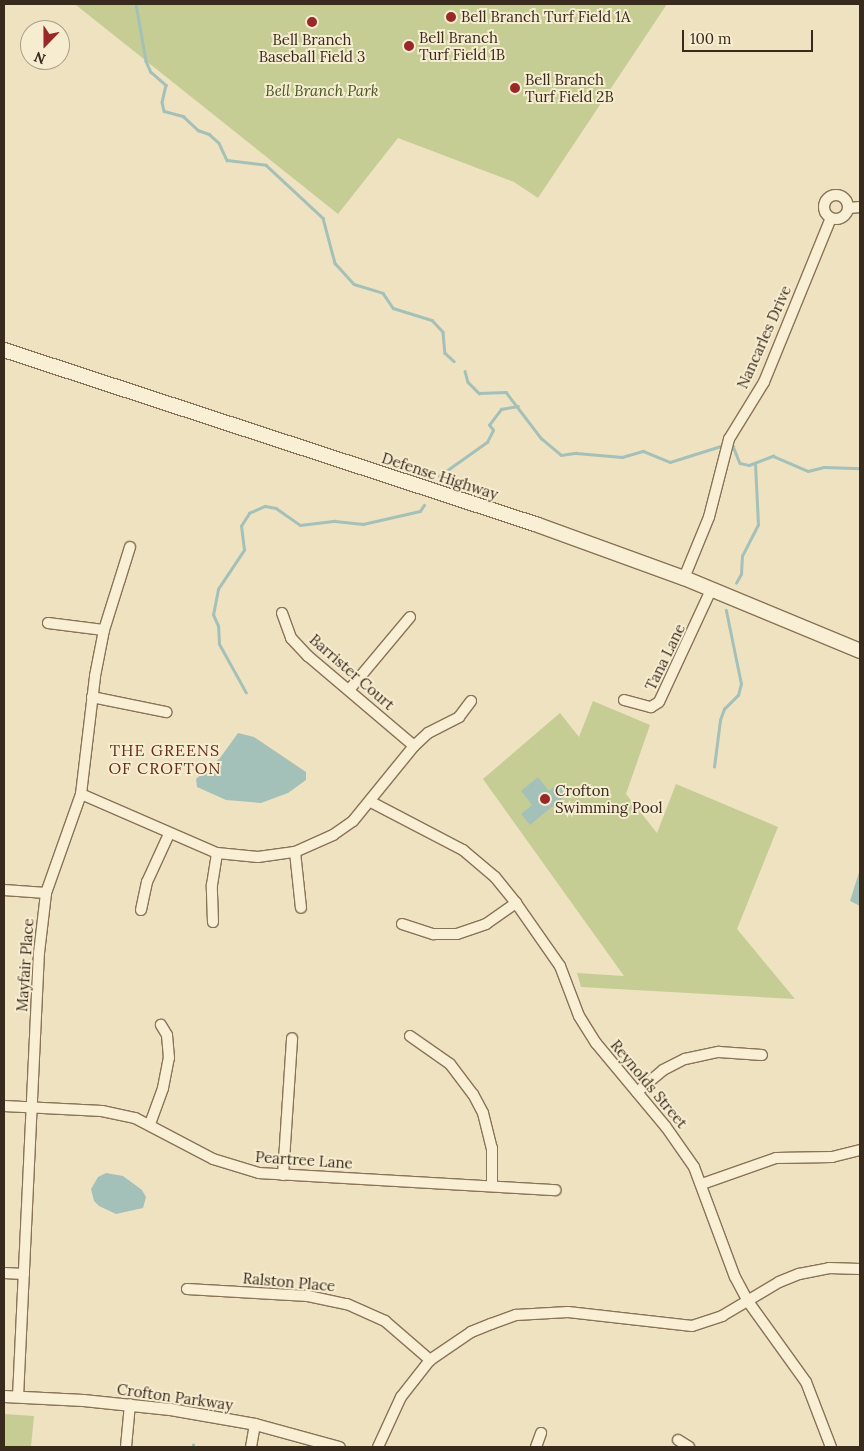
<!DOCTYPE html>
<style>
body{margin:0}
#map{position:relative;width:864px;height:1451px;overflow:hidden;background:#efe2c1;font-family:Lora,serif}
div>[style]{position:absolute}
.green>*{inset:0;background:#c5cd95}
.water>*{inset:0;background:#a4c1b9}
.stream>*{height:2.5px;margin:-1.25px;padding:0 1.25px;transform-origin:1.25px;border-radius:1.25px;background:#a4c1b9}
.roads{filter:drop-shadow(1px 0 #897358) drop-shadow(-1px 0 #897358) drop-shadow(0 1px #897358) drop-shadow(0 -1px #897358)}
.minor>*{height:10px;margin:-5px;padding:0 5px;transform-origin:5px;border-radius:5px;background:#f9efd4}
.minor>.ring{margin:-5px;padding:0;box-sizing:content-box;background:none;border:10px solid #f9efd4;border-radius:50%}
.tertiary>*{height:11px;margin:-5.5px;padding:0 5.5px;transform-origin:5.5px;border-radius:5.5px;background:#f9efd4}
.secondary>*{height:14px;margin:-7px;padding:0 7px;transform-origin:7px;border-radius:7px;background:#f9efd4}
.dots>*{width:14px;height:14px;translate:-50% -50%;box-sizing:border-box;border:2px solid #f6ecd0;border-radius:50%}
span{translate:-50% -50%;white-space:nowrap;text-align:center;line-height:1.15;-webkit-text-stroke:4px #f6ecd0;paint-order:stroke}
.poi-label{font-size:15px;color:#382a1d}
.left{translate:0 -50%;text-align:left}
.park-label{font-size:15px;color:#475523;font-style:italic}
.street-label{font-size:15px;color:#382a1d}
.neighbourhood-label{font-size:16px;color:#652c1b;letter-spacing:1px}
.frame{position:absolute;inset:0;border:5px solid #382a1d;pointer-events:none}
.north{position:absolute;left:20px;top:20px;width:50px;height:50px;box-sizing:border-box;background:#f6ecd0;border:1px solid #aa9e88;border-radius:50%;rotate:202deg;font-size:14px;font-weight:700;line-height:20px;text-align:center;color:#382a1d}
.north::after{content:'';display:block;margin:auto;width:18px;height:22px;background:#992827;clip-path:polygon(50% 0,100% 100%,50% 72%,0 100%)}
.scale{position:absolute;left:682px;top:30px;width:131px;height:22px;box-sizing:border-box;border:2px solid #382a1d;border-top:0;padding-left:6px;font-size:15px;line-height:18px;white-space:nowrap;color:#382a1d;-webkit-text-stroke:4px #f6ecd0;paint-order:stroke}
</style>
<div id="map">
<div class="green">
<div style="clip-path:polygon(4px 4px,667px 4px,538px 198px,514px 182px,398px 138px,338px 214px,76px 5px)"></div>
<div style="clip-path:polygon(593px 701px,650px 725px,626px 794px,657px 833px,676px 784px,778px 827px,737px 929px,795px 999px,581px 987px,577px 973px,624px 976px,483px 779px,560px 713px,579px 737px)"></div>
<div style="clip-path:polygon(4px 1414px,34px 1416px,31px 1447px,4px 1447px)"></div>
</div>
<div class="water">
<div style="clip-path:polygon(238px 733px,254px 737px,306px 772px,306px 780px,288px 793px,261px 803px,226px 800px,197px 787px,196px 779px,220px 758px)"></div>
<div style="clip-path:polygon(538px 777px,549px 791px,560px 782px,569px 793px,530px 825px,521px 814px,532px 805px,521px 791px)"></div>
<div style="clip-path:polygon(860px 869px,860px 906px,850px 901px)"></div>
<div style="clip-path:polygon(106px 1173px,123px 1176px,142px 1190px,146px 1197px,143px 1208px,116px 1214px,99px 1206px,94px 1201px,91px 1189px,98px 1177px)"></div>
</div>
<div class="stream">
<div style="left:136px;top:4px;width:58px;rotate:80deg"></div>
<div style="left:146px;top:61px;width:12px;rotate:66deg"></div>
<div style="left:151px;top:72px;width:20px;rotate:41deg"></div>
<div style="left:166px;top:85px;width:17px;rotate:103deg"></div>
<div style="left:162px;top:102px;width:9px;rotate:77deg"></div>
<div style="left:164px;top:111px;width:20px;rotate:15deg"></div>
<div style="left:183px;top:116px;width:21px;rotate:43deg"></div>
<div style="left:198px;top:130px;width:12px;rotate:20deg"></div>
<div style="left:209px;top:134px;width:13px;rotate:42deg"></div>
<div style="left:219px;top:143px;width:19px;rotate:65deg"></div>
<div style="left:227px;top:160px;width:39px;rotate:7deg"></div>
<div style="left:266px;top:165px;width:78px;rotate:42.9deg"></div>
<div style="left:323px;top:218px;width:47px;rotate:75.1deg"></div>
<div style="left:335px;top:263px;width:28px;rotate:48deg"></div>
<div style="left:354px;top:284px;width:30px;rotate:17deg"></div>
<div style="left:383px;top:293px;width:18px;rotate:56deg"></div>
<div style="left:393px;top:308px;width:41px;rotate:17.1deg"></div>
<div style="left:432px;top:320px;width:16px;rotate:47deg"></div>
<div style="left:443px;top:332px;width:21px;rotate:85deg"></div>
<div style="left:445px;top:353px;width:12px;rotate:42deg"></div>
<div style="left:465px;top:371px;width:11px;rotate:75deg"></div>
<div style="left:468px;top:382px;width:16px;rotate:45deg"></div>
<div style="left:479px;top:393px;width:27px;rotate:-2deg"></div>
<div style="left:506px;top:392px;width:58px;rotate:52.7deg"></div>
<div style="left:541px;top:438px;width:26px;rotate:40deg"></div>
<div style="left:561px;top:455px;width:15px;rotate:-8deg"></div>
<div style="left:576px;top:453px;width:46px;rotate:5deg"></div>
<div style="left:622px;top:457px;width:22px;rotate:-16deg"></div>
<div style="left:643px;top:451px;width:29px;rotate:22deg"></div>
<div style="left:670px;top:462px;width:57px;rotate:-17.5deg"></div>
<div style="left:729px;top:445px;width:4px;rotate:14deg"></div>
<div style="left:733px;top:446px;width:18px;rotate:68deg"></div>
<div style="left:740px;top:463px;width:9px;rotate:13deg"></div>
<div style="left:749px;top:465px;width:26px;rotate:-21deg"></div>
<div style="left:773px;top:456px;width:38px;rotate:23deg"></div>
<div style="left:808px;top:471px;width:16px;rotate:-14deg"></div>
<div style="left:824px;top:467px;width:36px;rotate:2deg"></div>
<div style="left:439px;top:476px;width:59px;rotate:-35.3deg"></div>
<div style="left:487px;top:442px;width:13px;rotate:-63deg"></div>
<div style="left:493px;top:430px;width:6px;rotate:-129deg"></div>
<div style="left:489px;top:425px;width:20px;rotate:-53deg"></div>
<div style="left:501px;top:409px;width:17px;rotate:-10deg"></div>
<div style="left:736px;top:583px;width:10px;rotate:-61deg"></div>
<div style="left:741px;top:574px;width:18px;rotate:-87deg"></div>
<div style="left:742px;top:556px;width:35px;rotate:-63deg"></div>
<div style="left:758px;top:525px;width:61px;rotate:-92.8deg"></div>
<div style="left:246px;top:693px;width:56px;rotate:-118.9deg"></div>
<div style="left:219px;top:644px;width:18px;rotate:-93deg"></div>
<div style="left:218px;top:626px;width:12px;rotate:-114deg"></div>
<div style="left:213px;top:615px;width:26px;rotate:-79deg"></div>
<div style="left:218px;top:589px;width:47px;rotate:-56.3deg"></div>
<div style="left:244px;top:550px;width:24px;rotate:-97deg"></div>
<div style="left:241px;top:526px;width:15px;rotate:-58deg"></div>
<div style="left:249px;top:513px;width:17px;rotate:-24deg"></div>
<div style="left:265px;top:506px;width:11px;rotate:10deg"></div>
<div style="left:276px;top:508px;width:29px;rotate:35deg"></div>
<div style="left:300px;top:525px;width:35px;rotate:-7deg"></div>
<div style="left:335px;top:521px;width:28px;rotate:6deg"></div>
<div style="left:363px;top:524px;width:58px;rotate:-12.8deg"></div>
<div style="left:420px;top:511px;width:7px;rotate:-56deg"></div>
<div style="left:714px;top:767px;width:47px;rotate:-82.7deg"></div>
<div style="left:720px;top:720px;width:12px;rotate:-70deg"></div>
<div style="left:724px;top:709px;width:20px;rotate:-45deg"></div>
<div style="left:738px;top:695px;width:11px;rotate:-75deg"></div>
<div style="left:741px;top:684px;width:75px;rotate:-101.6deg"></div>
<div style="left:193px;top:1447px;width:2px;rotate:-90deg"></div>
</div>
<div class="roads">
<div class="minor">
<div class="ring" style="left:824px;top:195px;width:14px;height:14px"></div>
<div style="left:849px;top:208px;width:11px;rotate:-5deg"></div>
<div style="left:684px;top:578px;width:66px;rotate:-67.7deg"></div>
<div style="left:709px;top:517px;width:81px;rotate:-75.6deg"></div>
<div style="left:729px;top:439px;width:67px;rotate:-58.4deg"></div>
<div style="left:764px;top:382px;width:177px;rotate:-67.8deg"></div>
<div style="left:282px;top:613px;width:27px;rotate:70deg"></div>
<div style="left:291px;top:638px;width:25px;rotate:47deg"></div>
<div style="left:308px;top:656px;width:139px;rotate:40.3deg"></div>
<div style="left:48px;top:623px;width:56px;rotate:7.1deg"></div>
<div style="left:349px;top:690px;width:95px;rotate:-50.1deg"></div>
<div style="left:92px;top:697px;width:76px;rotate:11.5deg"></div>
<div style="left:624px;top:700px;width:28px;rotate:15deg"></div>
<div style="left:651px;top:707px;width:9px;rotate:-32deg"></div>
<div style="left:659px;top:702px;width:123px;rotate:-65.1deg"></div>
<div style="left:81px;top:794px;width:148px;rotate:23.5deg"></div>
<div style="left:217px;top:853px;width:41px;rotate:5.6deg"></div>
<div style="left:258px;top:857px;width:37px;rotate:-8deg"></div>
<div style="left:295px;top:852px;width:42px;rotate:-24.1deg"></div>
<div style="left:333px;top:835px;width:24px;rotate:-35deg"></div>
<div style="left:353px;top:821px;width:97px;rotate:-50.9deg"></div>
<div style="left:414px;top:746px;width:19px;rotate:-43deg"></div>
<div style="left:428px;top:733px;width:35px;rotate:-27deg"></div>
<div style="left:459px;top:717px;width:20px;rotate:-53deg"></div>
<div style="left:371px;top:802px;width:104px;rotate:27.6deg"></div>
<div style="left:463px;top:850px;width:42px;rotate:40.2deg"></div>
<div style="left:495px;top:877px;width:33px;rotate:51deg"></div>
<div style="left:516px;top:903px;width:77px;rotate:55.1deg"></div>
<div style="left:560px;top:966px;width:53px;rotate:69.2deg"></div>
<div style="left:579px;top:1016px;width:32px;rotate:58deg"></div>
<div style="left:596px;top:1043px;width:109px;rotate:50.2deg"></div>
<div style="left:666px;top:1127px;width:49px;rotate:55deg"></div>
<div style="left:694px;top:1167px;width:117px;rotate:69.6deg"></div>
<div style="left:735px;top:1277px;width:26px;rotate:62deg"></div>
<div style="left:747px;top:1300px;width:101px;rotate:54.3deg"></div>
<div style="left:806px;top:1382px;width:70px;rotate:69deg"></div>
<div style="left:295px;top:852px;width:56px;rotate:83.9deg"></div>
<div style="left:4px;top:890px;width:42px;rotate:4.1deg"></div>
<div style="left:141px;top:910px;width:29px;rotate:-78deg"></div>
<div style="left:147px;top:882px;width:53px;rotate:-65.4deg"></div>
<div style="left:213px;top:922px;width:37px;rotate:-92deg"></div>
<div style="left:212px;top:885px;width:32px;rotate:-81deg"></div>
<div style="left:402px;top:924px;width:33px;rotate:18deg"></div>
<div style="left:433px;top:934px;width:24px"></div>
<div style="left:457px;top:934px;width:31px;rotate:-19deg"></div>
<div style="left:486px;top:924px;width:37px;rotate:-35deg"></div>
<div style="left:410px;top:1036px;width:49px;rotate:35deg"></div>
<div style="left:450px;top:1064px;width:38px;rotate:53deg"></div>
<div style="left:473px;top:1094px;width:21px;rotate:62deg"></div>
<div style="left:483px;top:1113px;width:36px;rotate:76deg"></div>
<div style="left:492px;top:1148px;width:38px;rotate:90deg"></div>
<div style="left:637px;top:1092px;width:34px;rotate:-40deg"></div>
<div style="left:663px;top:1070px;width:25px;rotate:-27deg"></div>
<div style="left:685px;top:1059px;width:35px;rotate:-12deg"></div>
<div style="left:719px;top:1052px;width:43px;rotate:4deg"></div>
<div style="left:4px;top:1106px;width:98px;rotate:2.9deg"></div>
<div style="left:102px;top:1111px;width:34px;rotate:12deg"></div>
<div style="left:135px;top:1118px;width:88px;rotate:27.7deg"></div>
<div style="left:213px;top:1159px;width:48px;rotate:16.9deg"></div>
<div style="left:259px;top:1173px;width:297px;rotate:3.3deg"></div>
<div style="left:150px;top:1124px;width:38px;rotate:-70deg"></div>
<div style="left:163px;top:1088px;width:31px;rotate:-79deg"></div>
<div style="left:169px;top:1058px;width:23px;rotate:-95deg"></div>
<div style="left:167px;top:1035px;width:12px;rotate:-121deg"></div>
<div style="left:283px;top:1175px;width:137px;rotate:-86.2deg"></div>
<div style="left:702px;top:1184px;width:78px;rotate:-19.4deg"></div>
<div style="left:776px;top:1158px;width:56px;rotate:-1deg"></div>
<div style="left:832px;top:1157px;width:29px;rotate:-14deg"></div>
<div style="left:4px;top:1273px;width:20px;rotate:3deg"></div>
<div style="left:187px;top:1289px;width:121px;rotate:3.3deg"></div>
<div style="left:308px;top:1296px;width:40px;rotate:12deg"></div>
<div style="left:347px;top:1304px;width:42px;rotate:24.1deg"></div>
<div style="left:385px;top:1321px;width:60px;rotate:40.9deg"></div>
<div style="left:18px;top:1397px;width:444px;rotate:-87.3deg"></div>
<div style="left:39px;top:953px;width:60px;rotate:-83.3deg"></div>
<div style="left:46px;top:893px;width:105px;rotate:-70.5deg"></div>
<div style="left:81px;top:794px;width:119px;rotate:-83.2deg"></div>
<div style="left:95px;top:676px;width:47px;rotate:-78.9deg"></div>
<div style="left:104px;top:630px;width:87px;rotate:-72.6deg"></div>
<div style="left:678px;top:1440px;width:13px;rotate:32deg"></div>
<div style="left:126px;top:1447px;width:43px;rotate:-84.7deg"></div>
<div style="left:251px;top:1447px;width:23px;rotate:-80deg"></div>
<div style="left:378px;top:1447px;width:55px;rotate:-65.3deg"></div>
<div style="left:401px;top:1397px;width:47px;rotate:-51.9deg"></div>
<div style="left:430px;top:1360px;width:50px;rotate:-34.3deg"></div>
<div style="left:471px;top:1332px;width:22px;rotate:-22deg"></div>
<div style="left:491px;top:1324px;width:27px;rotate:-20deg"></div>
<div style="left:516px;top:1315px;width:52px;rotate:-3.3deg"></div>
<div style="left:568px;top:1312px;width:125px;rotate:6.4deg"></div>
<div style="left:692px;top:1326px;width:32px;rotate:-18deg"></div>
<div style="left:722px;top:1316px;width:66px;rotate:-30.8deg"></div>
<div style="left:779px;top:1282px;width:22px;rotate:-22deg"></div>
<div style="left:799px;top:1274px;width:31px;rotate:-11deg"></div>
<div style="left:829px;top:1268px;width:31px;rotate:2deg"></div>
<div style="left:536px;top:1447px;width:15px;rotate:-70deg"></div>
</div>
<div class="tertiary">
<div style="left:4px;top:1396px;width:79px;rotate:2.9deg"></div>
<div style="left:83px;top:1400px;width:87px;rotate:5.9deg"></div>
<div style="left:170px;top:1409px;width:86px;rotate:10deg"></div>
<div style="left:255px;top:1424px;width:87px;rotate:15.3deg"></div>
</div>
<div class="secondary">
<div style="left:4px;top:350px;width:562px;rotate:18.14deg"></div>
<div style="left:538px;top:525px;width:155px;rotate:20deg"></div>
<div style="left:684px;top:578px;width:191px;rotate:22.5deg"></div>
</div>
</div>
<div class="dots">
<div style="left:451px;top:17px;background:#992827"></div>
<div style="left:312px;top:22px;background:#992827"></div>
<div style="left:409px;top:46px;background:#992827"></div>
<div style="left:515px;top:88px;background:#992827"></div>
<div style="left:545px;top:799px;background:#992827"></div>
</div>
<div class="poi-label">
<span class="left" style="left:461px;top:17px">Bell Branch Turf Field 1A</span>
<span class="left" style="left:419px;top:46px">Bell Branch<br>Turf Field 1B</span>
<span style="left:312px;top:48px">Bell Branch<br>Baseball Field 3</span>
<span class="left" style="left:525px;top:88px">Bell Branch<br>Turf Field 2B</span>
<span class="left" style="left:555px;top:799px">Crofton<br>Swimming Pool</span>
</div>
<div class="park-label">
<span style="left:322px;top:91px">Bell Branch Park</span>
</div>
<div class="street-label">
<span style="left:764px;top:337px;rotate:-66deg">Nancarles Drive</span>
<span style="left:440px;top:476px;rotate:18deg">Defense Highway</span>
<span style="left:665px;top:657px;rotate:-64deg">Tana Lane</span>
<span style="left:352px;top:672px;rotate:41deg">Barrister Court</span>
<span style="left:25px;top:965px;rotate:-86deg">Mayfair Place</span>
<span style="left:649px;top:1084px;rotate:50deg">Reynolds Street</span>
<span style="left:304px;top:1160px;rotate:4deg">Peartree Lane</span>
<span style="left:289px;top:1282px;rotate:5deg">Ralston Place</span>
<span style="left:175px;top:1397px;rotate:8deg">Crofton Parkway</span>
</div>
<div class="neighbourhood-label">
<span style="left:165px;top:759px">THE GREENS<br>OF CROFTON</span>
</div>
<div class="frame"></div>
<div class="north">N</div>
<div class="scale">100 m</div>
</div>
